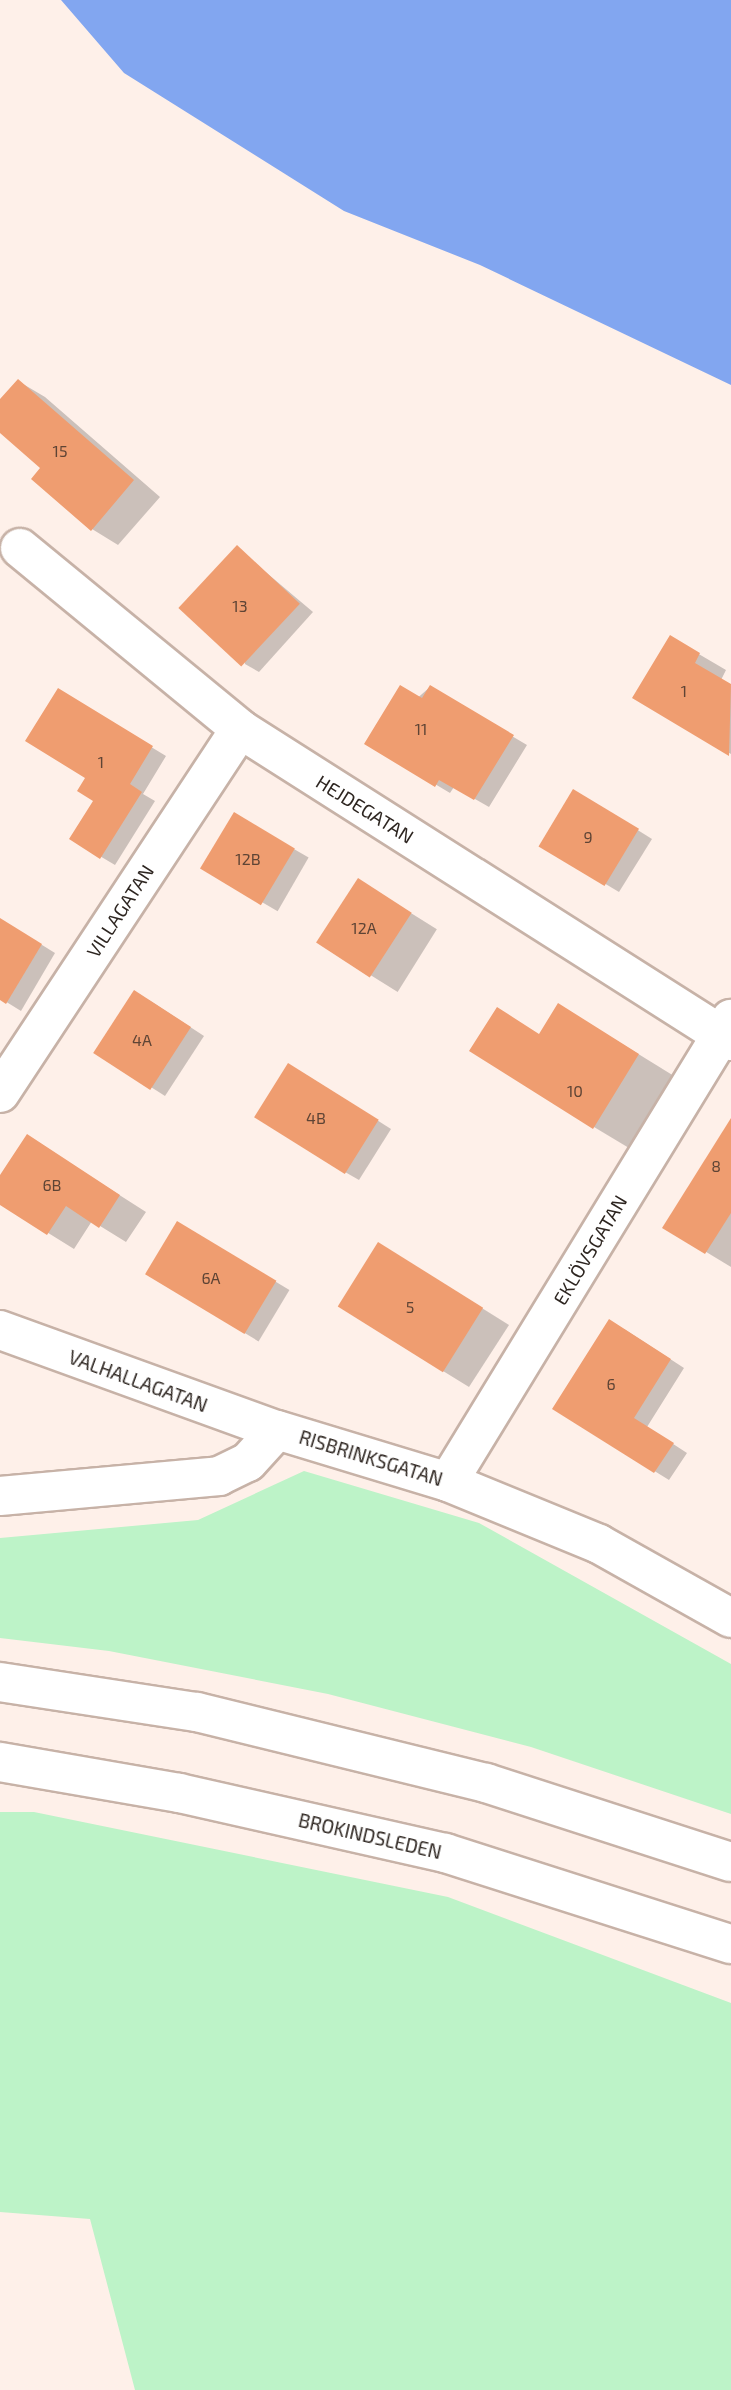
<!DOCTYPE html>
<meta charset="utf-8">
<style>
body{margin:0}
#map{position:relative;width:731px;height:2390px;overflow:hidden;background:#fef0e9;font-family:"Exo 2",sans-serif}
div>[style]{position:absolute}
.green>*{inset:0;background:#bdf3c8}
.water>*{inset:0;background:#82a6f0}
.shadow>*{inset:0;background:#0003;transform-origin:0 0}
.building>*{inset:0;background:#ef9d70;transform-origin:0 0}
.roads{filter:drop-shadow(2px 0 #c7b2a7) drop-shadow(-2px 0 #c7b2a7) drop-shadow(0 2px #c7b2a7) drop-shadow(0 -2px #c7b2a7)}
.minor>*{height:38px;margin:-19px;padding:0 19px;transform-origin:19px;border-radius:19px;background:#fff}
.major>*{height:38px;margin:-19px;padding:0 19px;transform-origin:19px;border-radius:19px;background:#fff}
span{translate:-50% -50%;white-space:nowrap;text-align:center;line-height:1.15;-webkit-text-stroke:5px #fff;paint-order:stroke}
.number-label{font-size:16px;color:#5e4435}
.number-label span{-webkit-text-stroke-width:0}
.street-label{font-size:19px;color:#2e2621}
</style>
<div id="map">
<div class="green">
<div style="clip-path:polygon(304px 1471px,479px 1523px,731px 1664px,731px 1814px,531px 1747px,328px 1694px,109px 1651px,0 1638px,0 1538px,198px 1520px)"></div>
<div style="clip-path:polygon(0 1812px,34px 1812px,448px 1897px,731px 2003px,731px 2390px,135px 2390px,90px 2219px,0 2212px)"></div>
</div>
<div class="water">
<div style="clip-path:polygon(61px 0,731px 0,731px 385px,480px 265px,344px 211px,124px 73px)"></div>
</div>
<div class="shadow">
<div style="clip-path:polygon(18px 381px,45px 397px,160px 497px,118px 545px,92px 529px,43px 468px,0 431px,0 402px)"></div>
<div style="clip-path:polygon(237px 548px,313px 612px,259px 672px,245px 664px)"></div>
<div style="clip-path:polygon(697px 653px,726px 670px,721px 680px,731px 686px,731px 754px,635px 698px)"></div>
<div style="clip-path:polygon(430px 687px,527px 745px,489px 807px,454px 787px,450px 793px,366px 743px)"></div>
<div style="clip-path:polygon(72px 699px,166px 756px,143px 794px,155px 801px,115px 865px,71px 839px,95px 801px)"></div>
<div style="clip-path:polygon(588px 799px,652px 839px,619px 892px,540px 845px)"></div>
<div style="left:235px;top:815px;width:85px;height:62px;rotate:30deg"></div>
<div style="left:358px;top:880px;width:93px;height:74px;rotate:32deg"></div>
<div style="clip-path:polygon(0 919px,55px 953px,21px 1011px,0 998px)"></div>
<div style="clip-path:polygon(149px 1000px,204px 1036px,165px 1096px,96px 1052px)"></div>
<div style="clip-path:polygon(559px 1005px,674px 1076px,629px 1148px,594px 1127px,541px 1035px)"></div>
<div style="clip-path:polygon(303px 1073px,391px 1129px,359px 1180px,345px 1172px)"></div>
<div style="clip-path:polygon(731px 1121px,731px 1267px,665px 1227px)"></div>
<div style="clip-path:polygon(27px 1136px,146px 1212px,126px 1242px,92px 1221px,74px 1249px,0 1203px,0 1179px)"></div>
<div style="left:178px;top:1223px;width:130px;height:60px;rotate:31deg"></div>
<div style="clip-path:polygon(405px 1260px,509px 1325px,469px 1387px,443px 1371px)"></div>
<div style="clip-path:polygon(624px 1329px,684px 1368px,647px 1427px,687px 1453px,669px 1480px,554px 1409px)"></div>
</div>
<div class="building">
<div style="clip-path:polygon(18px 379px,134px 480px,91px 531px,31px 479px,40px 468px,0 433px,0 399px)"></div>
<div style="left:237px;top:545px;width:86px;height:86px;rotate:43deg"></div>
<div style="clip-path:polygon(670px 635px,700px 653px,695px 663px,731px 684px,729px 756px,632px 698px)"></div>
<div style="clip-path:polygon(400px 685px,422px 698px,430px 685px,514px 735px,474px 800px,439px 780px,435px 787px,364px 744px)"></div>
<div style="clip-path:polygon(58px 688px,153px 746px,130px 784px,142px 792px,100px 859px,69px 839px,93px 801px,77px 791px,85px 778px,25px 741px)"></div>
<div style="left:573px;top:789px;width:77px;height:67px;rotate:31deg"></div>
<div style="left:234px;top:812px;width:71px;height:66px;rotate:31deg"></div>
<div style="left:358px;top:878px;width:64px;height:77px;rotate:33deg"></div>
<div style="clip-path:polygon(0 918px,42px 944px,6px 1004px,0 1000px)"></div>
<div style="left:134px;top:990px;width:68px;height:75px;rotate:33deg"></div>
<div style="clip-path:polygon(558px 1003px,639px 1054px,593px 1129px,469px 1051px,497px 1007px,539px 1034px)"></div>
<div style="left:288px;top:1063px;width:107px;height:64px;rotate:32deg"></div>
<div style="clip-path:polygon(731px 1118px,731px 1213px,705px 1254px,662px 1228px)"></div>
<div style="clip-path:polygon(27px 1134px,120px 1195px,99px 1228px,66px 1206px,47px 1235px,0 1205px,0 1175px)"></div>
<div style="left:177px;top:1221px;width:116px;height:62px;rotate:31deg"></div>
<div style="left:378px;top:1242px;width:124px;height:76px;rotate:32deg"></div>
<div style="clip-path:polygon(609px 1319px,671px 1359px,634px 1418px,674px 1443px,654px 1473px,552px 1409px)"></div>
</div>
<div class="roads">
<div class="minor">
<div style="left:20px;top:548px;width:285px;rotate:39.4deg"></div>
<div style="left:240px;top:729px;width:582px;rotate:32.43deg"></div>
<div style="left:0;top:1093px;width:436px;rotate:-56.6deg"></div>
<div style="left:0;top:1330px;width:294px;rotate:19.9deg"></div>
<div style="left:277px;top:1430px;width:179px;rotate:16.9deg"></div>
<div style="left:448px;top:1482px;width:163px;rotate:22.3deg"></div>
<div style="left:599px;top:1544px;width:151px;rotate:29.3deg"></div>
<div style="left:448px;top:1482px;width:543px;rotate:-58.57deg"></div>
<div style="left:0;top:1496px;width:220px;rotate:-5.2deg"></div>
<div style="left:219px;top:1476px;width:32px;rotate:-26deg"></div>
<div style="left:248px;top:1462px;width:43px;rotate:-47.8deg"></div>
</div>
<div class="major">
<div style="left:0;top:1682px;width:199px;rotate:8.7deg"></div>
<div style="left:197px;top:1712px;width:298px;rotate:13.8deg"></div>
<div style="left:486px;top:1783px;width:257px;rotate:17.9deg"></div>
<div style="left:0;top:1762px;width:182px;rotate:9.8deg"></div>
<div style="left:179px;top:1793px;width:273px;rotate:12.7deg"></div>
<div style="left:445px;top:1853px;width:300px;rotate:17.7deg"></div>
</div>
</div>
<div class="number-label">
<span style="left:60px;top:451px">15</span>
<span style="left:240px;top:606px">13</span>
<span style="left:684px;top:691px">1</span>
<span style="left:421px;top:729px">11</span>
<span style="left:101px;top:762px">1</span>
<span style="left:588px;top:837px">9</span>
<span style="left:248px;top:859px">12B</span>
<span style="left:364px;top:928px">12A</span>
<span style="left:142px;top:1040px">4A</span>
<span style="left:575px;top:1091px">10</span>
<span style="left:316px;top:1118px">4B</span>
<span style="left:716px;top:1166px">8</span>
<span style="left:52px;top:1185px">6B</span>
<span style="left:211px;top:1278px">6A</span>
<span style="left:410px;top:1307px">5</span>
<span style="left:611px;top:1384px">6</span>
</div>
<div class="street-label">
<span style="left:365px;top:809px;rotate:32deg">HEJDEGATAN</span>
<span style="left:120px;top:911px;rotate:-57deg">VILLAGATAN</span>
<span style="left:590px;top:1250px;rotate:-59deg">EKLÖVSGATAN</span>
<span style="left:138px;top:1381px;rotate:20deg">VALHALLAGATAN</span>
<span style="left:371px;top:1458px;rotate:17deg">RISBRINKSGATAN</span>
<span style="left:370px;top:1836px;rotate:13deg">BROKINDSLEDEN</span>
</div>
</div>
